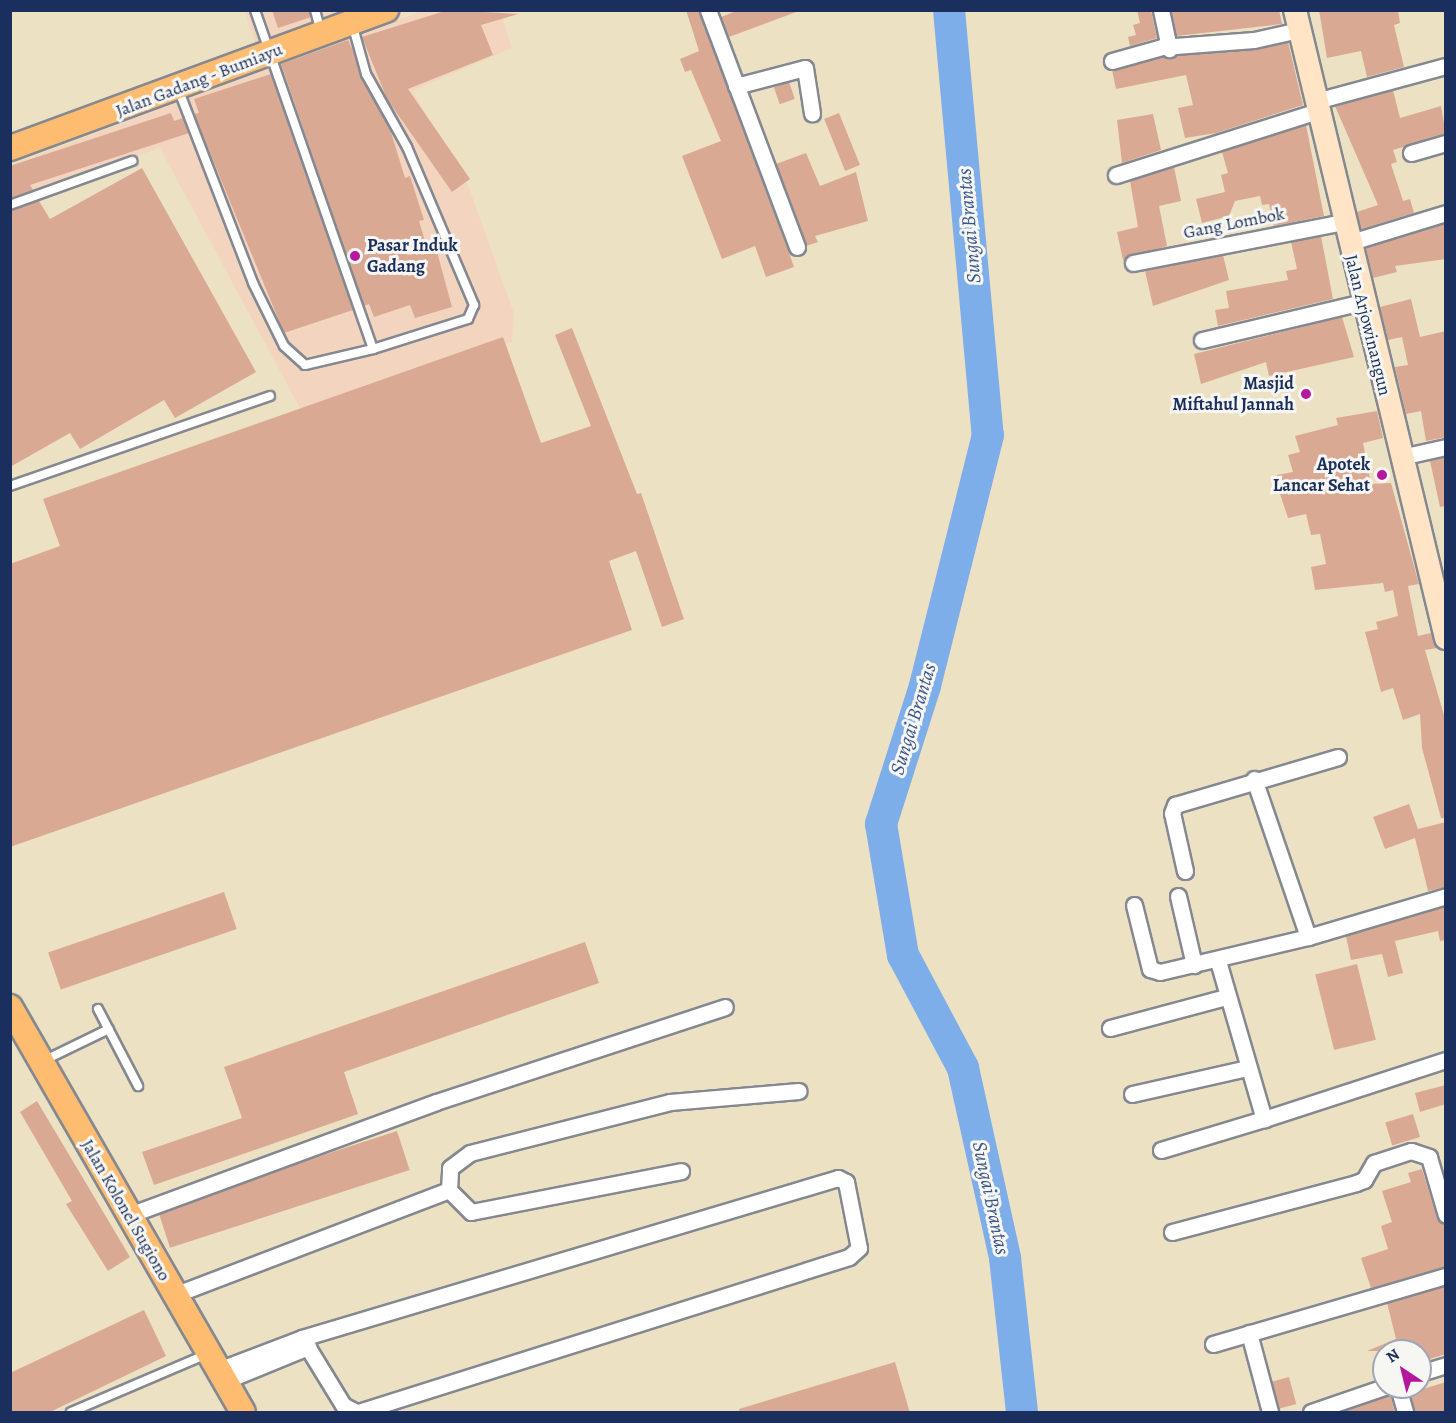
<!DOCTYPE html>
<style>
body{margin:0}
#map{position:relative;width:1456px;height:1423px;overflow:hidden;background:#ede1c3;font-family:Alegreya,serif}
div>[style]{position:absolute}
.built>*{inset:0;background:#f3d4bf}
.river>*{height:32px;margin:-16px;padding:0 16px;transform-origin:16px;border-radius:16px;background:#7eaee9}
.building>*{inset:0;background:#daa994;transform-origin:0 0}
.roads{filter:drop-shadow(2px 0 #848890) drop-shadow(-2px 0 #848890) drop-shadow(0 2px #848890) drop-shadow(0 -2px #848890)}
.lane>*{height:8px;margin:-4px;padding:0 4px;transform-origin:4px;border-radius:4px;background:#fff}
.street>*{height:15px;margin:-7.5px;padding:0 7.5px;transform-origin:7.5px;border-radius:7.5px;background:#fff}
.secondary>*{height:22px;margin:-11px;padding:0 11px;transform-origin:11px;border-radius:11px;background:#ffe4c6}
.primary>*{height:24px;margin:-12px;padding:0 12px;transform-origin:12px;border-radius:12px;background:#febc70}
.dots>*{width:16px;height:16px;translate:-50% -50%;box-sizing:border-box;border:3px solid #f6f6f2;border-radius:50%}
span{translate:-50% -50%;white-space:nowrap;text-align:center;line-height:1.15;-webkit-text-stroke:6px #f6f6f2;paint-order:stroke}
.street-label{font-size:18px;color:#1b2f5e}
.poi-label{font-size:18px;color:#1b2f5e;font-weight:700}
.left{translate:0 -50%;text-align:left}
.right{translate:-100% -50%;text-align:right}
.water-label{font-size:20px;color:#395588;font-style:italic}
.frame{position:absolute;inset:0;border:12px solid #1b2f5e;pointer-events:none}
.north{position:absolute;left:1372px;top:1339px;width:60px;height:60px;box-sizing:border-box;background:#f6f6f2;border:2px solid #9ea6b7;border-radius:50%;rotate:325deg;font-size:16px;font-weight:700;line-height:24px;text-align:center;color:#1b2f5e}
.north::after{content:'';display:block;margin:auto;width:21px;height:27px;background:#b5179e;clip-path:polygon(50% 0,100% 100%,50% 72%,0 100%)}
</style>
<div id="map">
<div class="built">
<div style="clip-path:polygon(244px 10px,372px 11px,258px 50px)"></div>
<div style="clip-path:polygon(422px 11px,500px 11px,512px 48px,412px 91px,470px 190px,514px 314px,512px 342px,302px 412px,160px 148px,11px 197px,11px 165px)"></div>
</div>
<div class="river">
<div style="left:949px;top:10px;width:427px;rotate:84.8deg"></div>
<div style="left:988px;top:435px;width:259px;rotate:104.1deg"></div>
<div style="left:925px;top:686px;width:145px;rotate:107.7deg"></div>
<div style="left:881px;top:824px;width:133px;rotate:80.5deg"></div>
<div style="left:903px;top:955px;width:128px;rotate:62deg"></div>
<div style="left:963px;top:1068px;width:195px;rotate:77.5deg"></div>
<div style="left:1005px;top:1258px;width:155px;rotate:83.7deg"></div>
</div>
<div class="building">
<div style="clip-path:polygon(272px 10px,309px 10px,311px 17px,278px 28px)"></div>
<div style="clip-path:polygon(448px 10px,518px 14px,481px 25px,493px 55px,408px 89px,470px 179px,452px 192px,387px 99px,362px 37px)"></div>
<div style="clip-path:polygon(686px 10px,699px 10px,789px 253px,794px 267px,766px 277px,755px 246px,722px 259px,682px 156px,721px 141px,691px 70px,685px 72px,680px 59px,699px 51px)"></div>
<div style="clip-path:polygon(739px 10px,796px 10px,796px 12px,729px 37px,721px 17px)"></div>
<div style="clip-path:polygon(1137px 10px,1151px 10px,1157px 38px,1130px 46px,1128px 37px,1136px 35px,1133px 25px,1140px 23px)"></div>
<div style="clip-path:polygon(1171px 10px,1279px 10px,1282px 24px,1176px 36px)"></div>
<div style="clip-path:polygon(1319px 10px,1398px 10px,1400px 23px,1394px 25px,1404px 67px,1367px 77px,1361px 51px,1327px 58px)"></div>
<div style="clip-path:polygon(348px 40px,390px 129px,405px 178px,410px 176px,424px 220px,419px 221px,428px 251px,436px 248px,452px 307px,415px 318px,410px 305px,374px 317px,369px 304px,364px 306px,281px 64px)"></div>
<div style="clip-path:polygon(1288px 42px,1303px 105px,1216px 133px,1185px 138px,1178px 108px,1193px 105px,1186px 75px,1116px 89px,1112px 70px,1163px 57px)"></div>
<div style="clip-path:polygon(271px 74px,353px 310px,284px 333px,194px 114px,199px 113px,194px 99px)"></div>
<div style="left:789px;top:82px;width:18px;height:16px;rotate:71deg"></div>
<div style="clip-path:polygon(1393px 90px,1400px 118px,1441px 106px,1446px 134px,1393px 150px,1397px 162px,1391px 164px,1403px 201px,1410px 199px,1414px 213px,1361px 229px,1357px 212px,1378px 205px,1335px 106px)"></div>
<div style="clip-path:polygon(171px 113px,174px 121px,183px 118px,189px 133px,30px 185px,33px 190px,10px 198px,10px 166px)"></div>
<div style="left:839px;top:113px;width:56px;height:16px;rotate:68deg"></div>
<div style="clip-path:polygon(1153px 114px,1161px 150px,1122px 163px,1117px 120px)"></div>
<div style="clip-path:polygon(1306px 125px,1324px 216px,1274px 226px,1269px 204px,1262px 205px,1260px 196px,1235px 201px,1229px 216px,1202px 223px,1196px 199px,1225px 192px,1221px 175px,1228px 173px,1222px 152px)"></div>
<div style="clip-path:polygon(806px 153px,820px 186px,856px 172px,868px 221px,815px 236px,818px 242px,806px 246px,776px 164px)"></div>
<div style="clip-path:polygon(1174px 167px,1181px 201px,1159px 206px,1167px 246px,1123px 260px,1117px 232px,1138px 227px,1130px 181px)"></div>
<div style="clip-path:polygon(142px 168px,256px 372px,175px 418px,164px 400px,80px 449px,70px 433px,10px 467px,10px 211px,39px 201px,50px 219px)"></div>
<div style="clip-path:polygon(1446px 223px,1446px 259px,1395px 266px,1397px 272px,1373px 278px,1366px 248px)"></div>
<div style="clip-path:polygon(1321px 236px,1333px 299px,1218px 326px,1215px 310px,1229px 308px,1226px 291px,1288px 280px,1286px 271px,1297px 269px,1291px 242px)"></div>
<div style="clip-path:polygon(1223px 255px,1229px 280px,1153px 306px,1145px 271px)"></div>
<div style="clip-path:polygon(1411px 299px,1420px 337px,1446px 331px,1446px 437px,1426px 441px,1421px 411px,1406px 414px,1395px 367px,1408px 365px,1402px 337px,1388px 340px,1380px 307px)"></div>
<div style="clip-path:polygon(1342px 317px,1354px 357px,1269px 376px,1266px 362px,1201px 384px,1194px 354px)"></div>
<div style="clip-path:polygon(572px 328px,637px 494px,641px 493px,684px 619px,662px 627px,636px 551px,609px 561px,632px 630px,10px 847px,10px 564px,60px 546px,43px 499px,503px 337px,541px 443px,591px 426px,555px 335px)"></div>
<div style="clip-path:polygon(1377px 411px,1383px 438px,1363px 443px,1371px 484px,1391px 483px,1419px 584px,1408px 586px,1418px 636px,1431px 633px,1437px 648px,1425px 650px,1446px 722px,1446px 818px,1441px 818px,1422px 748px,1420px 714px,1403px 720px,1393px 688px,1381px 692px,1365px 632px,1378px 629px,1376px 622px,1398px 616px,1393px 590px,1385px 592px,1383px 583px,1315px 590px,1311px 567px,1326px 564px,1320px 534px,1311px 535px,1306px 514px,1288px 518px,1279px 491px,1277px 475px,1293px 472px,1288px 455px,1300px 452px,1295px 436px,1338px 425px,1336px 418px)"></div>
<div style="clip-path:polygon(1446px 457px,1446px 506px,1440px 507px,1430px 461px)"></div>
<div style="clip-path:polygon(1409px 804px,1418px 829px,1446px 822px,1446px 887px,1428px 891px,1415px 838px,1385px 849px,1373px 817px)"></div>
<div style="left:224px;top:892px;width:39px;height:186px;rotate:71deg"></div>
<div style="clip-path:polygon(1446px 906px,1446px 940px,1440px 941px,1438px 931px,1395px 941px,1403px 973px,1388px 977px,1382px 954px,1351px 960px,1346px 936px)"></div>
<div style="clip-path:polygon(585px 942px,599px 983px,344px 1072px,358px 1114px,154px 1185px,142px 1152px,242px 1118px,224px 1067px)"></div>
<div style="left:1357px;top:964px;width:78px;height:43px;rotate:76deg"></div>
<div style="clip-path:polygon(1446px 1085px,1446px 1104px,1420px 1112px,1415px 1093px)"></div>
<div style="clip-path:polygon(37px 1101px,130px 1257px,108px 1271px,66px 1204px,72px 1201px,20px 1112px)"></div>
<div style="left:1413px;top:1114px;width:24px;height:29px;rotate:73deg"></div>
<div style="left:397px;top:1131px;width:41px;height:252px;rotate:72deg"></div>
<div style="clip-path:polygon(1422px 1169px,1437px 1218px,1446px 1225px,1446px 1267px,1371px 1288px,1361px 1258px,1388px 1249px,1381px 1226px,1392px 1222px,1382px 1191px,1411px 1182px,1408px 1173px)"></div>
<div style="clip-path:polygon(1446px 1286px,1446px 1354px,1420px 1362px,1420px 1351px,1367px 1351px,1396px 1339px,1387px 1303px)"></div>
<div style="clip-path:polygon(144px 1310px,166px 1356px,48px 1413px,10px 1413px,10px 1373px)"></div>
<div style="clip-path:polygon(895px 1362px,910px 1413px,740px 1413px,739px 1409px)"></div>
<div style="left:1289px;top:1377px;width:28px;height:18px;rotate:75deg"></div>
<div style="clip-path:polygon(1446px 1382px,1446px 1413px,1414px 1413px,1410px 1393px)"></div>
<div style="clip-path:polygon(1390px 1394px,1395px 1413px,1341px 1413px,1387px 1396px)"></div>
</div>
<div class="roads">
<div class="lane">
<div style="left:315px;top:10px;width:23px;rotate:75deg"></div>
<div style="left:353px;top:27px;width:49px;rotate:74.5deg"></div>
<div style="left:366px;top:74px;width:84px;rotate:60.7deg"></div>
<div style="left:407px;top:147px;width:172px;rotate:67deg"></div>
<div style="left:474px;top:305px;width:15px;rotate:113deg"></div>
<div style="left:468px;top:319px;width:100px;rotate:162.5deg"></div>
<div style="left:179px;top:91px;width:206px;rotate:68.9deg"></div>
<div style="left:253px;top:283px;width:70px;rotate:63.8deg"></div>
<div style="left:284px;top:346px;width:28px;rotate:42deg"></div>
<div style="left:305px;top:365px;width:70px;rotate:-13.2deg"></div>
<div style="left:373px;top:349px;width:359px;rotate:-109.2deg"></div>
<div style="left:10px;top:205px;width:130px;rotate:-19.8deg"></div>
<div style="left:10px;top:486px;width:275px;rotate:-19.1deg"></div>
<div style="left:98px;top:1009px;width:87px;rotate:62.5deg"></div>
<div style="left:43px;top:1061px;width:73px;rotate:-25.9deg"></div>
<div style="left:71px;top:1412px;width:148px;rotate:-23.1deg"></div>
</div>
<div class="street">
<div style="left:708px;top:10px;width:253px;rotate:69.4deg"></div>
<div style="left:1161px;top:10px;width:40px;rotate:78deg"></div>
<div style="left:1112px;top:61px;width:52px;rotate:-15.6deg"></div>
<div style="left:1162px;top:47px;width:92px;rotate:-4.4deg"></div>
<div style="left:1254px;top:40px;width:46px;rotate:-12.5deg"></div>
<div style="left:736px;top:86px;width:71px;rotate:-14.6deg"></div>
<div style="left:805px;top:68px;width:46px;rotate:81.2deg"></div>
<div style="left:1316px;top:101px;width:135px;rotate:-15.1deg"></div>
<div style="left:1411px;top:153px;width:36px;rotate:-16deg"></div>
<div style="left:1116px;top:175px;width:212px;rotate:-17.6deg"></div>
<div style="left:1348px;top:243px;width:102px;rotate:-17deg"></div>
<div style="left:1133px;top:263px;width:214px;rotate:-11deg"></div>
<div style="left:1202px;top:340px;width:165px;rotate:-13.3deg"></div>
<div style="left:1401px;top:457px;width:46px;rotate:-12.5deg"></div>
<div style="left:1254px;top:779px;width:167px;rotate:71.1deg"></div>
<div style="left:1185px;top:871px;width:59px;rotate:-102.6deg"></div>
<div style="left:1172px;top:813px;width:9px;rotate:-69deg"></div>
<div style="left:1175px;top:805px;width:170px;rotate:-16.4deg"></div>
<div style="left:1178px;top:896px;width:71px;rotate:76.9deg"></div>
<div style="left:1134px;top:905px;width:66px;rotate:76deg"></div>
<div style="left:1150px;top:969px;width:10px;rotate:17deg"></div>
<div style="left:1160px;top:972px;width:152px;rotate:-13.3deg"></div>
<div style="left:1308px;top:937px;width:144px;rotate:-16.5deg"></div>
<div style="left:1218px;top:961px;width:165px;rotate:73.8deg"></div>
<div style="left:1264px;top:1119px;width:191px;rotate:-18deg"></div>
<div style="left:1110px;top:1028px;width:120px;rotate:-15deg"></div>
<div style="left:1132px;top:1094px;width:118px;rotate:-12.7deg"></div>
<div style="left:1161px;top:1150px;width:108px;rotate:-16.8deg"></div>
<div style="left:449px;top:1190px;width:31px;rotate:45deg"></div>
<div style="left:471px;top:1212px;width:214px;rotate:-11deg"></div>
<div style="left:129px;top:1215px;width:327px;rotate:-20.2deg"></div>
<div style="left:436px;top:1102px;width:304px;rotate:-18.2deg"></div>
<div style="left:1172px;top:1232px;width:190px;rotate:-14.9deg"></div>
<div style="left:1356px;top:1183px;width:9px;rotate:-21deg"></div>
<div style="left:1364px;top:1180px;width:20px;rotate:-60deg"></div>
<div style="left:1374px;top:1163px;width:39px;rotate:-18deg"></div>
<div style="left:1411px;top:1151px;width:19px;rotate:18deg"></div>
<div style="left:1429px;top:1157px;width:60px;rotate:73.7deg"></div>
<div style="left:174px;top:1295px;width:294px;rotate:-20.9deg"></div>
<div style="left:449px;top:1190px;width:22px;rotate:-87deg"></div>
<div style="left:450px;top:1168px;width:25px;rotate:-37deg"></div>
<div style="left:470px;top:1153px;width:206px;rotate:-14.3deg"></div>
<div style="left:670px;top:1102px;width:129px;rotate:-4.9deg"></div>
<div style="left:1249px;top:1333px;width:82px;rotate:75.1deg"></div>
<div style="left:302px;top:1338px;width:79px;rotate:58.5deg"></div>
<div style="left:343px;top:1405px;width:15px;rotate:28deg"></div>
<div style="left:1213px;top:1344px;width:243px;rotate:-16.3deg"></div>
<div style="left:218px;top:1370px;width:90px;rotate:-20.9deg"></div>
<div style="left:302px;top:1338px;width:559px;rotate:-16.62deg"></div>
<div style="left:838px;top:1178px;width:9px;rotate:27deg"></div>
<div style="left:846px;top:1182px;width:67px;rotate:78.9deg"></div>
<div style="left:859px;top:1248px;width:13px;rotate:138deg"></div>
<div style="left:849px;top:1257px;width:515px;rotate:162.48deg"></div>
<div style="left:1420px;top:1373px;width:27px;rotate:-17deg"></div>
<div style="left:225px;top:1381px;width:90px;rotate:-22.3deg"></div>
<div style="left:1398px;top:1387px;width:26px;rotate:74deg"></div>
<div style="left:1311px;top:1412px;width:77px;rotate:-18.9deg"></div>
</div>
<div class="secondary">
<div style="left:1295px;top:10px;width:646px;rotate:76.48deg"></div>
</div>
<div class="primary">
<div style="left:10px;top:148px;width:401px;rotate:-20.2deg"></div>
<div style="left:10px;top:1007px;width:467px;rotate:60.1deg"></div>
</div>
</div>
<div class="dots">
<div style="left:355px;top:256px;background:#b5179e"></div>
<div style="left:1306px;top:394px;background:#b5179e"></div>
<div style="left:1382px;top:475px;background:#b5179e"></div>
</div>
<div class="street-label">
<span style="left:199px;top:80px;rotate:-21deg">Jalan Gadang - Bumiayu</span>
<span style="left:1234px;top:223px;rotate:-11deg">Gang Lombok</span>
<span style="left:1368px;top:325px;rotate:76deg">Jalan Arjowinangun</span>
<span style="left:126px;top:1210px;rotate:60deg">Jalan Kolonel Sugiono</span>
</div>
<div class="poi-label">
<span class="left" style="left:367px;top:256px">Pasar Induk<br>Gadang</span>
<span class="right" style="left:1294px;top:394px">Masjid<br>Miftahul Jannah</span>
<span class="right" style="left:1370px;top:475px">Apotek<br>Lancar Sehat</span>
</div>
<div class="water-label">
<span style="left:969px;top:226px;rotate:-95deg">Sungai Brantas</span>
<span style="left:913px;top:719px;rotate:-73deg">Sungai Brantas</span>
<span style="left:991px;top:1198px;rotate:78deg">Sungai Brantas</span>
</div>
<div class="frame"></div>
<div class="north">N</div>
</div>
